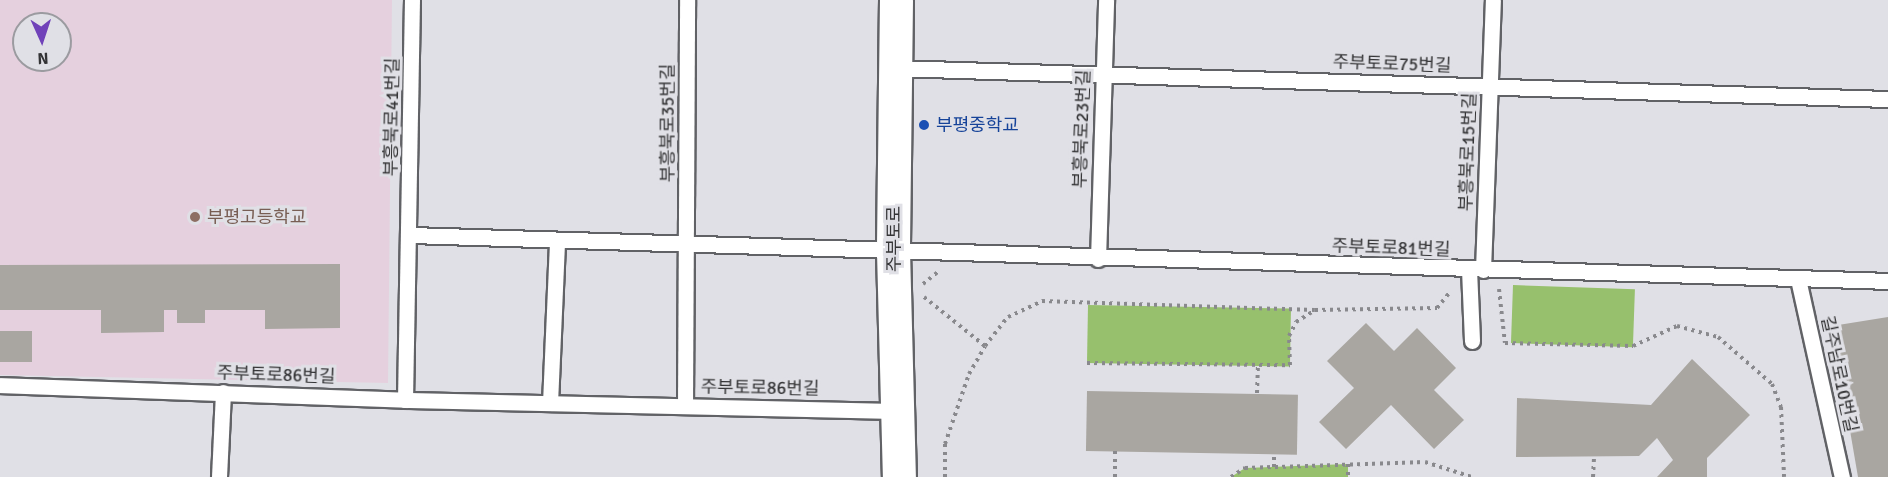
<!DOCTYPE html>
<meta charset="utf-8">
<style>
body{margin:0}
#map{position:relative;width:1888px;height:477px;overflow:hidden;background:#e0e0e6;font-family:Signika,"Noto Sans KR",sans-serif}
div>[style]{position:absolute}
.education>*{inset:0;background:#e5d0de}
.green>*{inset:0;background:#97c06d;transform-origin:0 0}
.building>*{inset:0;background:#a9a6a1;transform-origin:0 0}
.path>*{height:4px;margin-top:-2px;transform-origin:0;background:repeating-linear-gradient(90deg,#89898d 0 3px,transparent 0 7.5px)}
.roads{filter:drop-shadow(2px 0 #616266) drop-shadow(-2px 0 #616266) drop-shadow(0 2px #616266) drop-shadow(0 -2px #616266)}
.service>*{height:15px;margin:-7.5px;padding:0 7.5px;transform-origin:7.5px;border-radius:7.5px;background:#fff}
.secondary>*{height:33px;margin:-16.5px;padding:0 16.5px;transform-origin:16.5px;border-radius:16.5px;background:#fff}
.dots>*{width:16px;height:16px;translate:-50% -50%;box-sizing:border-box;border:3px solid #e0e0e6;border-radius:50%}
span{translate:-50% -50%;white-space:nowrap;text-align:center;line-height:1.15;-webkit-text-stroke:6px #e0e0e6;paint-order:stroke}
.street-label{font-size:18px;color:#343436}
.transit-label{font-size:18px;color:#164399}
.left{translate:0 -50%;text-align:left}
.education-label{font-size:18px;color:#785e54}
.north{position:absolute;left:12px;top:12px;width:60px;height:60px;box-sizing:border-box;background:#e0e0e6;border:2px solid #9b9ba0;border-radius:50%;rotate:177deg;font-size:16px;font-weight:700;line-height:24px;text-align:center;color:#343436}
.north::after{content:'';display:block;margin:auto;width:21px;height:27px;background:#7042b9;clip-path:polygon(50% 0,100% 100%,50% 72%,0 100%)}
</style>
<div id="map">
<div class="education">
<div style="clip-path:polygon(evenodd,0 0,392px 0,388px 383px,0 375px,0 0,24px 24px,60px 24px,60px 60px,24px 60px,24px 24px)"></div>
</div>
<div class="green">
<div style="left:1513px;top:285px;width:122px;height:58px;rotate:2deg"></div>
<div style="left:1088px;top:305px;width:203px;height:58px;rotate:1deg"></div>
<div style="clip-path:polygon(1348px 464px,1348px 477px,1231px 477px,1245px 468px)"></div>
</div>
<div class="building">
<div style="clip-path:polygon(340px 264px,340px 328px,265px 329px,265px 310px,205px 310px,205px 323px,177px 323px,177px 310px,164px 310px,164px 332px,101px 333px,101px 310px,0 310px,0 265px)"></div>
<div style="clip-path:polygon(1888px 317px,1888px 477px,1858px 477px,1832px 326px)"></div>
<div style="clip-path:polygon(1366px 323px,1394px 351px,1417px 328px,1456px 368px,1434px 390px,1464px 420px,1434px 449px,1391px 405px,1346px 449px,1319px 422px,1354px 388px,1327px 361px)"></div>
<div style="left:0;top:331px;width:32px;height:31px"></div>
<div style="clip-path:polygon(1692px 359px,1750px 415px,1707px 458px,1707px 477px,1657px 477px,1673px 460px,1657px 438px,1639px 456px,1516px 457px,1517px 398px,1651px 405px)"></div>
<div style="left:1087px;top:391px;width:211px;height:60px;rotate:1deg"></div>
</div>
<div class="path">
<div style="left:923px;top:284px;width:19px;rotate:-39deg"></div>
<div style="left:1499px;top:289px;width:54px;rotate:83.7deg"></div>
<div style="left:1505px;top:343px;width:128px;rotate:1.3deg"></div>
<div style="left:1633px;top:346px;width:48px;rotate:-24.4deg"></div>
<div style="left:1677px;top:326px;width:42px;rotate:15deg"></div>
<div style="left:1718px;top:337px;width:72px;rotate:41deg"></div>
<div style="left:1772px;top:384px;width:25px;rotate:69deg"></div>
<div style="left:1781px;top:407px;width:70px;rotate:87.5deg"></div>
<div style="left:924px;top:297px;width:78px;rotate:38.8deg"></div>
<div style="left:1087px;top:363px;width:203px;rotate:0.6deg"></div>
<div style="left:1290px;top:365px;width:29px;rotate:-92deg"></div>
<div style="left:1289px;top:336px;width:16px;rotate:-63deg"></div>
<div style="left:1296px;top:322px;width:22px;rotate:-32deg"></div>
<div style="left:1315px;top:310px;width:122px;rotate:-0.9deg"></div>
<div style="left:1437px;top:308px;width:19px;rotate:-51deg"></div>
<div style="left:1257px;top:393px;width:29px;rotate:-88deg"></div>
<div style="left:1115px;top:451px;width:26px;rotate:90deg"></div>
<div style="left:1348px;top:464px;width:13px;rotate:90deg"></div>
<div style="left:1274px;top:467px;width:15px;rotate:-90deg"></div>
<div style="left:945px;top:477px;width:33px;rotate:-90deg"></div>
<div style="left:945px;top:444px;width:74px;rotate:-71.1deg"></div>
<div style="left:969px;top:374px;width:32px;rotate:-60deg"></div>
<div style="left:985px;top:346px;width:37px;rotate:-52deg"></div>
<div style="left:1008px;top:317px;width:38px;rotate:-25deg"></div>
<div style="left:1042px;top:301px;width:273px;rotate:1.9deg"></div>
<div style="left:1231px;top:477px;width:17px;rotate:-33deg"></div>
<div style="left:1245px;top:468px;width:180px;rotate:-1.9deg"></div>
<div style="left:1425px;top:462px;width:49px;rotate:17.7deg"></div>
<div style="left:1593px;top:477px;width:21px;rotate:-87deg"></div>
</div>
<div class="roads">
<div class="service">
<div style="left:895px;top:68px;width:993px;rotate:1.79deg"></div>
<div style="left:410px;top:235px;width:1479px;rotate:1.78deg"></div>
<div style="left:1098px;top:259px;width:259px;rotate:-88.2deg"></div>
<div style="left:1469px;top:269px;width:72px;rotate:87.6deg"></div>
<div style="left:1483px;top:270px;width:270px;rotate:-87.9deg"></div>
<div style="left:1798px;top:279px;width:203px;rotate:77.5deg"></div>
<div style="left:0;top:385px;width:405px;rotate:2.1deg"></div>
<div style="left:405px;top:400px;width:493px;rotate:1.3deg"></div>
<div style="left:405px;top:400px;width:400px;rotate:-89deg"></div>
<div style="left:550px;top:403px;width:162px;rotate:-87.5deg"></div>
<div style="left:685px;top:406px;width:406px;rotate:-89.7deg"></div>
<div style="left:219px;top:477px;width:85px;rotate:-87.3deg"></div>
</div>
<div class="secondary">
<div style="left:896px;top:0;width:251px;rotate:90.7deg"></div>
<div style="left:893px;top:251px;width:226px;rotate:88.5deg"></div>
</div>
</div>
<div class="dots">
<div style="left:924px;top:125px;background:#1a4fb4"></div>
<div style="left:195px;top:217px;background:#8d6e63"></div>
</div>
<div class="street-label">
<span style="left:1392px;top:64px;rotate:2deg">주부토로75번길</span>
<span style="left:392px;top:117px;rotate:-89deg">부흥북로41번길</span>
<span style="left:668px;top:123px;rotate:-90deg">부흥북로35번길</span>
<span style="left:1082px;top:129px;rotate:-88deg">부흥북로23번길</span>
<span style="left:1468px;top:152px;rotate:-88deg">부흥북로15번길</span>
<span style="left:894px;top:239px;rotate:-90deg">주부토로</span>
<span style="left:1391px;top:248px;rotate:2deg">주부토로81번길</span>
<span style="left:1839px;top:374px;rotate:78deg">길주남로10번길</span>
<span style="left:276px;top:375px;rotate:2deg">주부토로86번길</span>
<span style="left:760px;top:388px;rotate:1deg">주부토로86번길</span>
</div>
<div class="transit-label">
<span class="left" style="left:936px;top:125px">부평중학교</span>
</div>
<div class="education-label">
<span class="left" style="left:207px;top:217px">부평고등학교</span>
</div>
<div class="north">N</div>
</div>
